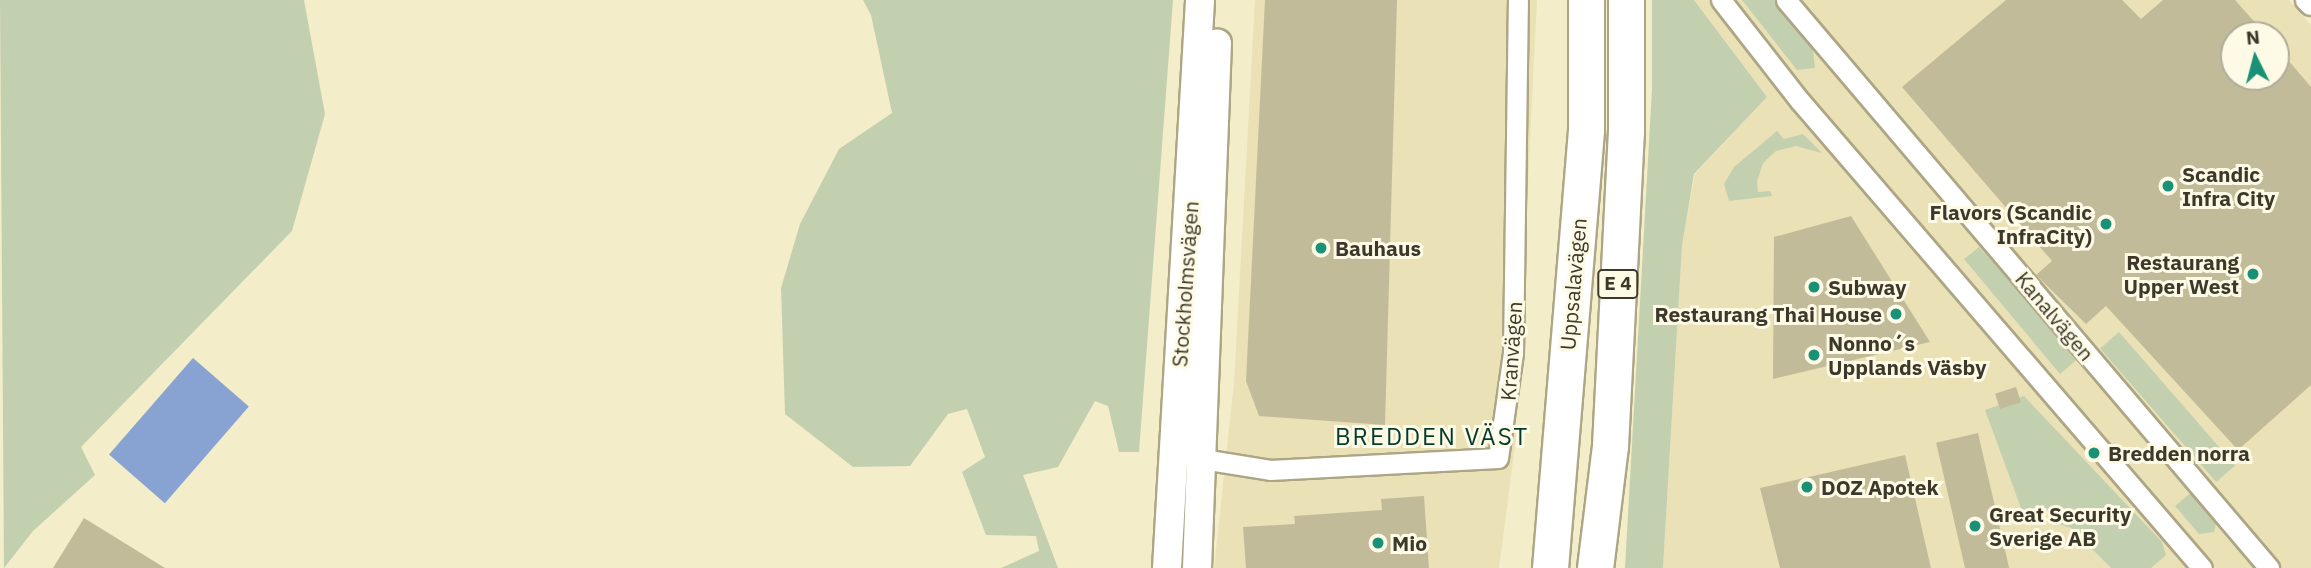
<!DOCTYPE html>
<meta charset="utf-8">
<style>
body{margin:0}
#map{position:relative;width:2311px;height:568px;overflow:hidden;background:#f4edca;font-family:"IBM Plex Sans",sans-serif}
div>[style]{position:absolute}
.built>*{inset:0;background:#eae1b6}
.green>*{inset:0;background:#c3d0af;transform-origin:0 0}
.water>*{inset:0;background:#88a3d1;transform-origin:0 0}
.building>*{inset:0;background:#c2bb99;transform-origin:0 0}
.roads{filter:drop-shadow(2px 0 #ada685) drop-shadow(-2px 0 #ada685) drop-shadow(0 2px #ada685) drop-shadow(0 -2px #ada685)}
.minor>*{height:19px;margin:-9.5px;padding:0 9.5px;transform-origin:9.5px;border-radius:9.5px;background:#fff}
.tertiary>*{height:24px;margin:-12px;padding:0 12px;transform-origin:12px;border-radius:12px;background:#fff}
.secondary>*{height:28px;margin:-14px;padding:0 14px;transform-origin:14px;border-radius:14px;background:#fff}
.motorway>*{height:35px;margin:-17.5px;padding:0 17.5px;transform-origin:17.5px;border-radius:17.5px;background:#fff}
.dots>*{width:19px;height:19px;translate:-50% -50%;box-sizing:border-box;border:4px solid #fefae5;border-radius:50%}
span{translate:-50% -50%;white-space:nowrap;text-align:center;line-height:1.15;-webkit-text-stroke:6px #fefae5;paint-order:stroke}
.shield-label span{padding:2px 5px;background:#fefae5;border:2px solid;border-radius:5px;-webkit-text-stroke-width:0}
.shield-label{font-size:19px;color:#3c392b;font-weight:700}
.poi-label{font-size:21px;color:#3c392b;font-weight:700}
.left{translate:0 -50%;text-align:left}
.right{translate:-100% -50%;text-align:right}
.street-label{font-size:21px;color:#3c392b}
.quarter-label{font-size:24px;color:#013b2e;letter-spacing:2px}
.north{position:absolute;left:2220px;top:21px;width:70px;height:70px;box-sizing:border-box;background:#fefae5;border:2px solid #b0ad9b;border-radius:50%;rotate:354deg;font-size:19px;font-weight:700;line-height:28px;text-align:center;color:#3c392b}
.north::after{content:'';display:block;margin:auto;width:24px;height:32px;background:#199176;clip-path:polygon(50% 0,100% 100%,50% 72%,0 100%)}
</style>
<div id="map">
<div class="built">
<div style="clip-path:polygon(1255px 0,1537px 0,1515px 446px,1499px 568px,1214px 568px,1234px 383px)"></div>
<div style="clip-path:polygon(evenodd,1694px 0,2289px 0,2311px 25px,2311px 568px,1663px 568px,1682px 246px,1695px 174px,1767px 97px,1694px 0,2234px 35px,2276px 35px,2276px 77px,2234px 77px,2234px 35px)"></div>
</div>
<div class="green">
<div style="clip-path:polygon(0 0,304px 0,325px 114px,292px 231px,81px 447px,95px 475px,33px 531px,4px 568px)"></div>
<div style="clip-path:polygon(863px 0,1173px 0,1139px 452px,1119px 452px,1108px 406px,1095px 401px,1058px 467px,1023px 475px,1058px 568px,1001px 568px,1039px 551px,1036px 536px,986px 535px,962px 472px,985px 457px,967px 409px,948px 414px,910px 466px,853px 467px,785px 414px,781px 288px,800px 224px,839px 149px,892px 113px,871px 15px)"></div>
<div style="clip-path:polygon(1652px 0,1694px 0,1767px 97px,1694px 174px,1682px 246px,1663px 568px,1625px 568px,1652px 89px)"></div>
<div style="clip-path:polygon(1742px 0,1777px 0,1812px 41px,1815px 68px,1797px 70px)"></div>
<div style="clip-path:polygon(1777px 131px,1784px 139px,1803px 134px,1822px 153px,1796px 146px,1776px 151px,1763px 163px,1757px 182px,1758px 192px,1770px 191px,1772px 196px,1729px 201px,1724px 184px,1734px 167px)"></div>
<div style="clip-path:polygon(1979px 247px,2080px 357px,2060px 374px,1964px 259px)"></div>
<div style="left:2119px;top:332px;width:177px;height:25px;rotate:49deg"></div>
<div style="clip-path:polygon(2024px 396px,2162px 542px,2166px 555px,2151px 568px,2111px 568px,2071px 528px,2057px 523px,2053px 510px,2024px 516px,1985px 410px)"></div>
<div style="clip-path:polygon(2193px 491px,2218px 515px,2214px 532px,2199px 534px,2175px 506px)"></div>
</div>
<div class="water">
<div style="left:193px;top:358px;width:74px;height:128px;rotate:41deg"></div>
</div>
<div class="building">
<div style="clip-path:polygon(1265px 0,1397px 0,1385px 425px,1259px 416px,1246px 381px)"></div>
<div style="clip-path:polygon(2006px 0,2122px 0,2141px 19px,2163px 0,2235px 0,2266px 35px,2234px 35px,2234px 77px,2276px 77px,2276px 46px,2311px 87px,2311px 385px,2238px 450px,2106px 306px,2086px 324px,2036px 275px,2052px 261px,1902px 87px)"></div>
<div style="clip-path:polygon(1851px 216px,1930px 342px,1773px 379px,1774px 237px)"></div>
<div style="left:2016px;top:387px;width:16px;height:22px;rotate:72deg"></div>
<div style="left:1978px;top:433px;width:139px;height:43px;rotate:77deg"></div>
<div style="clip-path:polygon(1905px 455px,1931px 568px,1780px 568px,1760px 488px)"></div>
<div style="clip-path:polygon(1424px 496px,1429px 568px,1246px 568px,1243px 527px,1295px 524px,1294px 516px,1382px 510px,1381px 499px)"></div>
<div style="clip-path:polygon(84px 518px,165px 568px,53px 568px)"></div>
</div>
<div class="roads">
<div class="minor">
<div style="left:1721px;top:0;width:128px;rotate:52deg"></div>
<div style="left:1800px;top:101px;width:616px;rotate:49.28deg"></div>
<div style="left:1786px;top:0;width:746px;rotate:49.62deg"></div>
<div style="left:1190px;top:457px;width:81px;rotate:9.2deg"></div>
<div style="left:1270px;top:470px;width:228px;rotate:-3deg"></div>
<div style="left:1498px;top:458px;width:106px;rotate:-81.9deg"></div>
<div style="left:1513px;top:353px;width:353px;rotate:-89.2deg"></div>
</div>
<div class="tertiary">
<div style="left:2308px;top:0;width:4px;rotate:45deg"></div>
</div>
<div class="secondary">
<div style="left:1167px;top:568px;width:569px;rotate:-86.67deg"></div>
<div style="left:1197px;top:568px;width:525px;rotate:-87.82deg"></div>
</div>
<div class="motorway">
<div style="left:1550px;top:568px;width:439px;rotate:-85.3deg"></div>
<div style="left:1586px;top:130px;width:130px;rotate:-90deg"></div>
<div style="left:1595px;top:568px;width:123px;rotate:-83deg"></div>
<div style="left:1610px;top:446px;width:315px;rotate:-87.1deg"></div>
<div style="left:1626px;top:131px;width:131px;rotate:-90deg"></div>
</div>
</div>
<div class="dots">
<div style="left:2168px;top:186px;background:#199176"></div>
<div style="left:2106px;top:224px;background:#199176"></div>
<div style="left:1321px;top:248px;background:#199176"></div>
<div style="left:2253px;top:274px;background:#199176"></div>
<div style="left:1814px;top:287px;background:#199176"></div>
<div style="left:1896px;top:314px;background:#199176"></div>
<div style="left:1814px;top:355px;background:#199176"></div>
<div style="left:2094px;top:453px;background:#199176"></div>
<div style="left:1807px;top:487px;background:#199176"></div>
<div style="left:1975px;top:526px;background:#199176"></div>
<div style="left:1378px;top:543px;background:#199176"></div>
</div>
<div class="shield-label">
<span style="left:1618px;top:284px">E 4</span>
</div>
<div class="poi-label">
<span class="left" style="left:2182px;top:186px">Scandic<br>Infra City</span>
<span class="right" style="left:2092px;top:224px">Flavors (Scandic<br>InfraCity)</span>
<span class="left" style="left:1335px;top:248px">Bauhaus</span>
<span class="right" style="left:2239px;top:274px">Restaurang<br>Upper West</span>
<span class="left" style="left:1828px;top:287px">Subway</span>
<span class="right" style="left:1882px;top:314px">Restaurang Thai House</span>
<span class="left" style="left:1828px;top:355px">Nonno´s<br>Upplands Väsby</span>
<span class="left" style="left:2108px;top:453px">Bredden norra</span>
<span class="left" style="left:1821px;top:487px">DOZ Apotek</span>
<span class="left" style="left:1989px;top:526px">Great Security<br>Sverige AB</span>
<span class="left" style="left:1392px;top:543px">Mio</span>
</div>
<div class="street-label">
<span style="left:1185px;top:284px;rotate:-86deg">Stockholmsvägen</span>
<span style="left:1573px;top:284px;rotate:-85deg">Uppsalavägen</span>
<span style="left:2055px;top:316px;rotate:50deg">Kanalvägen</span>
<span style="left:1511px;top:351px;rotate:-86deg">Kranvägen</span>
</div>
<div class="quarter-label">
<span style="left:1432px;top:437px">BREDDEN VÄST</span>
</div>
<div class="north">N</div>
</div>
